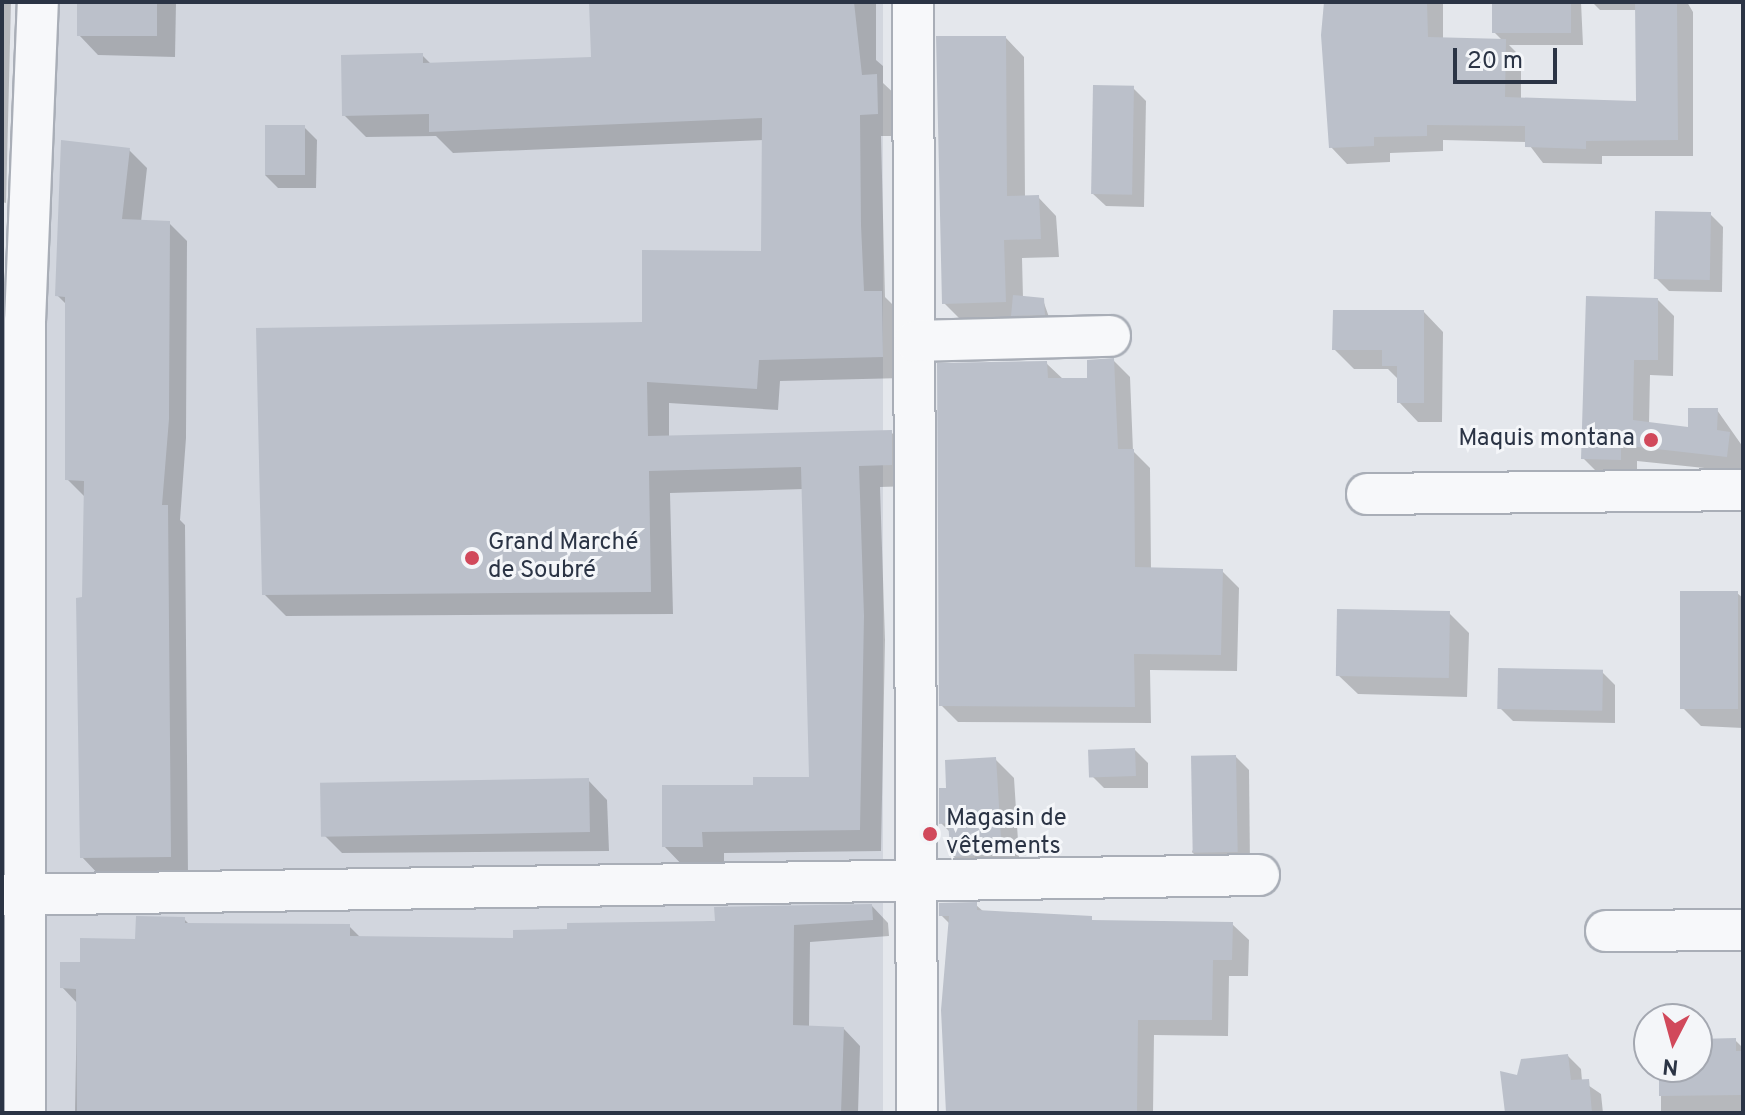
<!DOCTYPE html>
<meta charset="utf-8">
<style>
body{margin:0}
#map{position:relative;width:1745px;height:1115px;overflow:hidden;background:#e4e7ec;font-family:Overpass,sans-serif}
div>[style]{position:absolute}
.built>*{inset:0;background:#d2d6de;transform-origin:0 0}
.shadow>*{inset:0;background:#0003;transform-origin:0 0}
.building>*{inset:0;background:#bbc0ca;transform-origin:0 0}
.roads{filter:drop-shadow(2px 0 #a9aeb7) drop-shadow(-2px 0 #a9aeb7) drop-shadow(0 2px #a9aeb7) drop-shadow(0 -2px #a9aeb7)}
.minor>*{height:40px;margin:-20px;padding:0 20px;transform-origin:20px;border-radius:20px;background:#f7f8fa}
.dots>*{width:22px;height:22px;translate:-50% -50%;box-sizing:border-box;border:4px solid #f4f6f9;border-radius:50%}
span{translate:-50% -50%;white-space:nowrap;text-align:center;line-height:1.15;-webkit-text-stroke:6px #f4f6f9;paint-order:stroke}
.poi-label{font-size:24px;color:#2b3445}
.right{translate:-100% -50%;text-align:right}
.left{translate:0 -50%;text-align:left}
.frame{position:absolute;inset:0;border:4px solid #2b3445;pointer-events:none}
.north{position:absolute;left:1633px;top:1003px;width:80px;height:80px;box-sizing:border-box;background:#f4f6f9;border:2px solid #a4a8b1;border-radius:50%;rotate:186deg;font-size:22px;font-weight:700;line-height:32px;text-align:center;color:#2b3445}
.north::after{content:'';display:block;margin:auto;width:28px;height:36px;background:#d1495b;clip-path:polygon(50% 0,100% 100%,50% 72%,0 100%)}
.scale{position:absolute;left:1453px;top:48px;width:104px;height:36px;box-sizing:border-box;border:4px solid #2b3445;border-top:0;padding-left:10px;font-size:24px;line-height:28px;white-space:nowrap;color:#2b3445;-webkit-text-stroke:6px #f4f6f9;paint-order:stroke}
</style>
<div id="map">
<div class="built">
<div style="left:44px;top:2px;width:839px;height:1111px"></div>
</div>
<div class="shadow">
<div style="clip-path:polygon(2px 2px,11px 2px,6px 203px,2px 202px)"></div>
<div style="clip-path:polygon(79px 2px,176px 2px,175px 57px,98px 55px,79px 35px)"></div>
<div style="clip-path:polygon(591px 2px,876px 2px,876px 60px,883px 66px,883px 83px,899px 98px,900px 136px,881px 136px,885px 297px,903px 315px,904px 378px,780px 381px,778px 410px,669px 403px,669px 438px,891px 432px,913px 454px,913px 486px,880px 487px,885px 640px,881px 851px,724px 853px,724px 868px,686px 869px,664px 846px,755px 786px,811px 779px,804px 489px,670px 493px,673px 614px,286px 616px,264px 594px,644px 324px,763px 253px,764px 140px,453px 153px,436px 136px,366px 137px,344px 115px,422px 55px,431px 64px,593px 59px)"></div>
<div style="clip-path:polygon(1326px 2px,1443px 2px,1443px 39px,1503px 41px,1494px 32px,1494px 2px,1581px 2px,1583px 45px,1509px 45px,1521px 57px,1521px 100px,1638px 103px,1637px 10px,1600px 10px,1592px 2px,1687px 2px,1693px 12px,1693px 156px,1602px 156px,1602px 164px,1543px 163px,1527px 142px,1443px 140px,1443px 151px,1390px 153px,1390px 162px,1347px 164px,1331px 147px)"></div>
<div style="clip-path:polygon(1742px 2px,1743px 2px,1743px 141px)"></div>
<div style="clip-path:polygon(1006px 38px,1024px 57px,1025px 198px,1038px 197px,1056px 216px,1059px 257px,1022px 258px,1023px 298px,1043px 300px,1050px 320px,963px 322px,944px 303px)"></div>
<div style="clip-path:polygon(1133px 88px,1146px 101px,1144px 207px,1106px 206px,1092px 193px)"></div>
<div style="clip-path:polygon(304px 127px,317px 140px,316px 188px,278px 188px,265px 175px)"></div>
<div style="clip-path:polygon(129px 150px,147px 168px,141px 222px,169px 223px,187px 241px,186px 438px,180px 520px,185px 525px,188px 874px,100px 876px,82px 857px,86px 498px,67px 479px,67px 305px,57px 295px)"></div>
<div style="clip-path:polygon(1710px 214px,1723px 227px,1722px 292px,1669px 291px,1656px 278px)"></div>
<div style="clip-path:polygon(1658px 300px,1674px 316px,1673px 376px,1650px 375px,1649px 424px,1690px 429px,1717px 410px,1743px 447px,1743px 472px,1637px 461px,1637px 476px,1599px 474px,1583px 458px)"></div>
<div style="clip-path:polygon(1424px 312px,1443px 332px,1442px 422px,1418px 422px,1399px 402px,1399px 380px,1388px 369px,1354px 369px,1334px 349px)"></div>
<div style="clip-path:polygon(1113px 360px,1130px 377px,1133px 451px,1150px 468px,1151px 569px,1222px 571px,1239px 588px,1237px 671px,1150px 670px,1151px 723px,958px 722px,941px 705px,1046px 363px,1064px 380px,1089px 380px)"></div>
<div style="clip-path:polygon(2px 363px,8px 369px,6px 473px,2px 473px)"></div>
<div style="left:2px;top:559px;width:23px;height:341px;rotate:45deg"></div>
<div style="clip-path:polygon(1737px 593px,1743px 598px,1743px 728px,1701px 726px,1683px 708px)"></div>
<div style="clip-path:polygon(1449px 613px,1469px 633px,1467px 697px,1358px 694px,1338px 675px)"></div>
<div style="clip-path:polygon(1602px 672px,1615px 685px,1615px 723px,1513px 721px,1500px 708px)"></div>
<div style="clip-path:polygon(1135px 750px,1148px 763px,1148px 788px,1104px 788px,1091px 775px)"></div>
<div style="clip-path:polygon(1236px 757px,1249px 770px,1250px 865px,1205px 865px,1192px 852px)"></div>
<div style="clip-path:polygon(995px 759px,1014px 778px,1020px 872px,972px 876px,953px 856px,951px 833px,941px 823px,949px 790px)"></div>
<div style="clip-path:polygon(588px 780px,607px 800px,609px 851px,342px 853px,322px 833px)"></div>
<div style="clip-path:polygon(976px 905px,984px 912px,1096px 922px,1232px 924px,1249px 940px,1248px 976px,1229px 976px,1228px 1036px,1154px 1035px,1153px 1113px,948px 1113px,950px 924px,941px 915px)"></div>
<div style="clip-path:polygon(872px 906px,888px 923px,889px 936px,810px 942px,809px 1028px,844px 1029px,860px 1046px,858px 1113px,75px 1113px,77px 1003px,62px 987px,82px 964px,184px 919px,190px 925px,349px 926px,361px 938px,515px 940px)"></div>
<div style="clip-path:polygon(1735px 1040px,1743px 1048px,1743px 1113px,1661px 1113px,1661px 1067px,1697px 1067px,1697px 1041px)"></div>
<div style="clip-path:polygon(1568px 1056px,1581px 1069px,1582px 1081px,1601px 1094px,1603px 1113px,1507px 1113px,1519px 1077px)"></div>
</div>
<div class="building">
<div style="left:77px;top:2px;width:80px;height:34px"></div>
<div style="clip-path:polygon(589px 2px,854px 2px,862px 75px,877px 74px,878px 114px,860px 115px,861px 225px,864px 291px,882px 291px,883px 357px,759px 360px,757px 389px,647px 382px,648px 436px,892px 430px,892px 465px,859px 466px,864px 616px,860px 830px,702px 832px,703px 847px,662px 847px,662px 785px,753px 785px,753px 777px,809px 777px,801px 467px,649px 471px,651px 592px,262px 595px,256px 328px,642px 322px,642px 250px,761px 251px,762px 118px,429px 132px,429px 114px,342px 116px,341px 55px,423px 53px,423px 63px,591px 57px)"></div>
<div style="clip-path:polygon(1324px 2px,1427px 2px,1428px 37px,1506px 39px,1505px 97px,1636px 101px,1635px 2px,1677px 2px,1678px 140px,1586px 141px,1586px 149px,1525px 147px,1525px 126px,1427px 125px,1427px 136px,1374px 137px,1374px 146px,1329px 148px,1321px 35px)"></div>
<div style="left:1492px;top:2px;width:79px;height:31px"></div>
<div style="clip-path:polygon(936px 36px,1006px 36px,1007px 196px,1039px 195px,1041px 239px,1004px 240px,1006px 302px,942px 304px)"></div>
<div style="left:1093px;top:85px;width:41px;height:109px;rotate:1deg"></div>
<div style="left:265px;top:125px;width:40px;height:50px"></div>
<div style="clip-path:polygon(61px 140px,130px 148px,122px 219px,170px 221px,169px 419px,162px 505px,168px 505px,171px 857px,80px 858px,76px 598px,82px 597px,84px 481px,65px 480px,65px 297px,55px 296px)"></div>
<div style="left:1655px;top:211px;width:56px;height:68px;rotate:1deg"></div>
<div style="clip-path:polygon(1013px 295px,1044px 298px,1045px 315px,1011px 316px)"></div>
<div style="clip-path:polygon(1586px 296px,1658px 298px,1658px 360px,1634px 360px,1633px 420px,1688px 427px,1688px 408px,1718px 408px,1717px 430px,1730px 432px,1727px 457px,1621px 445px,1621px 460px,1581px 459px)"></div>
<div style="clip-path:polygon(1333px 310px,1424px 310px,1424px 403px,1397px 403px,1397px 366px,1382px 366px,1382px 350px,1332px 350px)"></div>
<div style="clip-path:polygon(1114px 358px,1118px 449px,1134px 449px,1135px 567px,1223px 569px,1221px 655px,1134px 654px,1135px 707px,939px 706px,937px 363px,1047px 361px,1048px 378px,1087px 378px,1087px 360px)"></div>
<div style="left:1680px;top:591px;width:58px;height:118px"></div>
<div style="left:1337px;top:609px;width:113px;height:67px;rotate:1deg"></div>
<div style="left:1498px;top:668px;width:105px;height:41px;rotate:1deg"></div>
<div style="left:1135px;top:748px;width:28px;height:47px;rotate:88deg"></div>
<div style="left:1236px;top:755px;width:97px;height:45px;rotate:89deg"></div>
<div style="clip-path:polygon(996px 757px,1002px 854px,951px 857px,948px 823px,939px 824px,939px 788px,946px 788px,945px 760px)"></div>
<div style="left:589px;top:778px;width:54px;height:269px;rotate:89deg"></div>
<div style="clip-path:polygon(977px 902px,977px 910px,1092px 916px,1092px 920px,1233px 922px,1232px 960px,1213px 960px,1212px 1020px,1138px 1020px,1137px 1113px,946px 1113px,941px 1010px,949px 916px,939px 916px,939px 903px)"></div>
<div style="clip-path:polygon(872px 904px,873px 920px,794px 925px,793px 1025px,844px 1027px,841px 1113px,77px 1113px,76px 989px,60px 988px,60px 962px,80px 962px,80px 938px,135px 939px,136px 916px,185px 917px,185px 923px,350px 924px,350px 936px,513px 938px,513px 930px,567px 929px,567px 923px,715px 921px,714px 907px)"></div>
<div style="clip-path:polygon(1736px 1038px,1736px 1051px,1743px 1051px,1743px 1095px,1659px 1096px,1659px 1067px,1697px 1067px,1697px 1039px)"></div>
<div style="clip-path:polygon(1568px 1054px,1571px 1080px,1589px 1079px,1592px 1113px,1505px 1113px,1500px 1071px,1517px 1075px,1521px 1059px)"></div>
</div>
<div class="roads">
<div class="minor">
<div style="left:913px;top:2px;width:1111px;rotate:89.79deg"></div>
<div style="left:915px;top:341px;width:195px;rotate:-1.5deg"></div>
<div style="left:1367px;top:494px;width:376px;rotate:-0.6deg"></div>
<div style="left:2px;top:895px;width:1257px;rotate:-0.91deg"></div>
<div style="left:1606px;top:931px;width:137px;rotate:-0.4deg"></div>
<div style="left:25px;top:1113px;width:791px;rotate:-90deg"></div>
<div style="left:25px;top:322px;width:320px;rotate:-87.7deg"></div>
</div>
</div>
<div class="dots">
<div style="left:1651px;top:440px;background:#d1495b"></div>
<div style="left:472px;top:558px;background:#d1495b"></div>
<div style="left:930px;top:834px;background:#d1495b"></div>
</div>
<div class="poi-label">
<span class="right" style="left:1635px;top:440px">Maquis montana</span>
<span class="left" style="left:488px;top:558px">Grand Marché<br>de Soubré</span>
<span class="left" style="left:946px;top:834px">Magasin de<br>vêtements</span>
</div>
<div class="frame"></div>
<div class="north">N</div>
<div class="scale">20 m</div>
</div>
